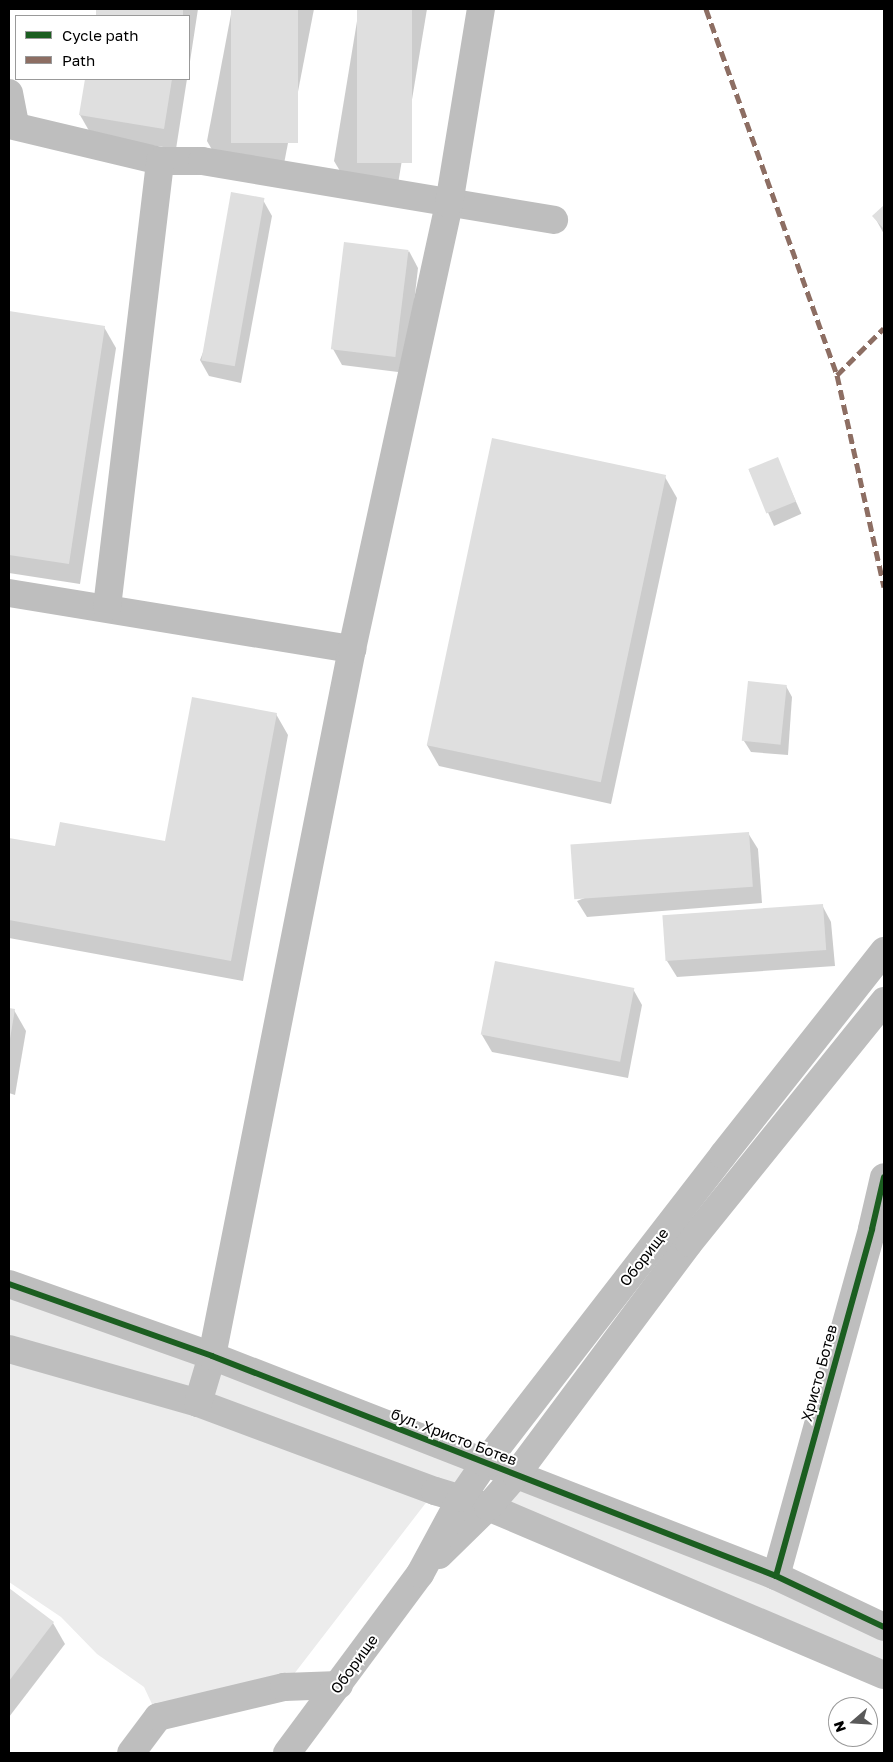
<!DOCTYPE html>
<meta charset="utf-8">
<style>
body{margin:0}
#map{position:relative;width:893px;height:1762px;overflow:hidden;background:#fff;font-family:"Golos Text",sans-serif}
div>[style]{position:absolute}
.green>*{inset:0;background:#ececec}
.shadow>*{inset:0;background:#0003;transform-origin:0 0}
.building>*{inset:0;background:#dfdfdf;transform-origin:0 0}
.minor>*{height:28px;margin:-14px;padding:0 14px;transform-origin:14px;border-radius:14px;background:#bebebe}
.major>*{height:28px;margin:-14px;padding:0 14px;transform-origin:14px;border-radius:14px;background:#bebebe}
.quiet>*{height:5px;margin-top:-2.5px;transform-origin:0;background:repeating-linear-gradient(90deg,#8d6e63 0 10px,transparent 0 15px)}
.cycleway>*{height:6px;margin:-3px;padding:0 3px;transform-origin:3px;border-radius:3px;background:#1b5e20}
span{translate:-50% -50%;white-space:nowrap;text-align:center;line-height:1.15;-webkit-text-stroke:4px #fff;paint-order:stroke}
.street-label{font-size:15px;color:#000}
.frame{position:absolute;inset:0;border:10px solid #000;pointer-events:none}
.legend{position:absolute;left:15px;top:15px;width:175px;height:65px;box-sizing:border-box;background:#fff;border:1px solid #999;margin:0;padding:6px 9px;list-style:none;font-size:15px;color:#000}
.legend li{display:flex;align-items:center;gap:10px;height:25px}
.legend b{width:25px;border:1px solid #999}
.north{position:absolute;left:828px;top:1697px;width:50px;height:50px;box-sizing:border-box;background:#fff;border:1px solid #999;border-radius:50%;rotate:251deg;font-size:14px;font-weight:700;line-height:20px;text-align:center;color:#000}
.north::after{content:'';display:block;margin:auto;width:18px;height:22px;background:#595959;clip-path:polygon(50% 0,100% 100%,50% 72%,0 100%)}
</style>
<div id="map">
<div class="green">
<div style="clip-path:polygon(9px 1284px,485px 1463px,461px 1498px,435px 1491px,284px 1687px,158px 1717px,144px 1687px,97px 1654px,61px 1617px,9px 1582px)"></div>
<div style="clip-path:polygon(516px 1475px,884px 1627px,884px 1675px,488px 1507px)"></div>
</div>
<div class="shadow">
<div style="clip-path:polygon(97px 9px,198px 9px,189px 68px,189px 16px,96px 16px)"></div>
<div style="clip-path:polygon(232px 9px,314px 9px,282px 174px,219px 162px,207px 141px)"></div>
<div style="clip-path:polygon(359px 9px,427px 9px,397px 190px,346px 181px,334px 161px)"></div>
<div style="clip-path:polygon(86px 79px,187px 79px,176px 149px,92px 136px,80px 115px)"></div>
<div style="clip-path:polygon(263px 200px,272px 216px,241px 383px,209px 376px,200px 360px)"></div>
<div style="clip-path:polygon(884px 206px,884px 234px,874px 216px)"></div>
<div style="clip-path:polygon(409px 251px,418px 268px,406px 373px,342px 365px,333px 349px)"></div>
<div style="clip-path:polygon(9px 313px,104px 327px,116px 348px,80px 584px,9px 573px)"></div>
<div style="left:777px;top:459px;width:60px;height:30px;rotate:66deg"></div>
<div style="clip-path:polygon(665px 477px,677px 498px,611px 804px,439px 766px,427px 745px)"></div>
<div style="clip-path:polygon(786px 686px,792px 697px,788px 755px,751px 752px,744px 741px)"></div>
<div style="clip-path:polygon(276px 714px,288px 735px,243px 981px,9px 938px,9px 839px,56px 848px,166px 843px)"></div>
<div style="clip-path:polygon(748px 833px,758px 849px,762px 903px,587px 917px,577px 901px)"></div>
<div style="clip-path:polygon(822px 905px,831px 922px,835px 966px,677px 977px,667px 961px,664px 917px)"></div>
<div style="clip-path:polygon(496px 962px,633px 989px,642px 1005px,628px 1078px,492px 1052px,482px 1035px)"></div>
<div style="clip-path:polygon(9px 1009px,14px 1010px,26px 1031px,15px 1095px,9px 1093px)"></div>
<div style="clip-path:polygon(9px 1590px,53px 1623px,65px 1644px,9px 1717px)"></div>
</div>
<div class="building">
<div style="left:96px;top:9px;width:87px;height:7px"></div>
<div style="left:231px;top:9px;width:67px;height:134px"></div>
<div style="left:357px;top:9px;width:55px;height:154px"></div>
<div style="clip-path:polygon(85px 79px,172px 79px,164px 129px,79px 115px)"></div>
<div style="left:231px;top:192px;width:34px;height:171px;rotate:10deg"></div>
<div style="clip-path:polygon(884px 205px,884px 229px,872px 216px)"></div>
<div style="left:344px;top:242px;width:65px;height:108px;rotate:7deg"></div>
<div style="clip-path:polygon(9px 311px,105px 326px,69px 564px,9px 555px)"></div>
<div style="left:492px;top:438px;width:178px;height:314px;rotate:12deg"></div>
<div style="left:778px;top:457px;width:48px;height:32px;rotate:68deg"></div>
<div style="left:748px;top:681px;width:39px;height:60px;rotate:6deg"></div>
<div style="clip-path:polygon(192px 697px,277px 713px,231px 961px,9px 920px,9px 838px,55px 846px,60px 822px,165px 841px)"></div>
<div style="left:749px;top:832px;width:55px;height:179px;rotate:86deg"></div>
<div style="left:823px;top:904px;width:46px;height:161px;rotate:86deg"></div>
<div style="left:495px;top:961px;width:142px;height:75px;rotate:11deg"></div>
<div style="clip-path:polygon(9px 1008px,15px 1009px,10px 1039px,9px 1039px)"></div>
<div style="clip-path:polygon(9px 1588px,54px 1622px,9px 1681px)"></div>
</div>
<div class="minor">
<div style="left:9px;top:93px;width:33px;rotate:79deg"></div>
<div style="left:9px;top:125px;width:155px;rotate:13.4deg"></div>
<div style="left:160px;top:161px;width:42px"></div>
<div style="left:202px;top:161px;width:357px;rotate:9.5deg"></div>
<div style="left:9px;top:593px;width:348px;rotate:9.3deg"></div>
<div style="left:107px;top:607px;width:449px;rotate:-83.2deg"></div>
<div style="left:9px;top:1284px;width:215px;rotate:19.5deg"></div>
<div style="left:212px;top:1356px;width:605px;rotate:21.31deg"></div>
<div style="left:776px;top:1576px;width:119px;rotate:25.3deg"></div>
<div style="left:9px;top:1349px;width:197px;rotate:15.9deg"></div>
<div style="left:198px;top:1403px;width:253px;rotate:20.4deg"></div>
<div style="left:435px;top:1491px;width:55px;rotate:16.8deg"></div>
<div style="left:488px;top:1507px;width:430px;rotate:23deg"></div>
<div style="left:198px;top:1403px;width:49px;rotate:-73.4deg"></div>
<div style="left:212px;top:1356px;width:721px;rotate:-78.8deg"></div>
<div style="left:352px;top:649px;width:455px;rotate:-77.7deg"></div>
<div style="left:449px;top:204px;width:198px;rotate:-80.7deg"></div>
<div style="left:776px;top:1576px;width:360px;rotate:-74.5deg"></div>
<div style="left:872px;top:1229px;width:53px;rotate:-77deg"></div>
<div style="left:131px;top:1753px;width:45px;rotate:-53.1deg"></div>
<div style="left:158px;top:1717px;width:130px;rotate:-13.4deg"></div>
<div style="left:284px;top:1687px;width:55px;rotate:-2.1deg"></div>
</div>
<div class="major">
<div style="left:439px;top:1555px;width:69px;rotate:-44.4deg"></div>
<div style="left:488px;top:1507px;width:43px;rotate:-48.8deg"></div>
<div style="left:516px;top:1475px;width:289px;rotate:-53.3deg"></div>
<div style="left:689px;top:1243px;width:311px;rotate:-51.1deg"></div>
<div style="left:287px;top:1753px;width:223px;rotate:-53.4deg"></div>
<div style="left:420px;top:1574px;width:86px;rotate:-61.7deg"></div>
<div style="left:461px;top:1498px;width:42px;rotate:-55.6deg"></div>
<div style="left:485px;top:1463px;width:389px;rotate:-52.3deg"></div>
<div style="left:723px;top:1155px;width:260px;rotate:-51.7deg"></div>
</div>
<div class="quiet">
<div style="left:706px;top:9px;width:389px;rotate:70.3deg"></div>
<div style="left:837px;top:375px;width:217px;rotate:77.5deg"></div>
<div style="left:837px;top:375px;width:66px;rotate:-45deg"></div>
</div>
<div class="cycleway">
<div style="left:9px;top:1284px;width:215px;rotate:19.5deg"></div>
<div style="left:212px;top:1356px;width:605px;rotate:21.31deg"></div>
<div style="left:776px;top:1576px;width:119px;rotate:25.3deg"></div>
<div style="left:776px;top:1576px;width:360px;rotate:-74.5deg"></div>
<div style="left:872px;top:1229px;width:53px;rotate:-77deg"></div>
</div>
<div class="street-label">
<span style="left:644px;top:1257px;rotate:-52deg">Оборище</span>
<span style="left:819px;top:1373px;rotate:-75deg">Христо Ботев</span>
<span style="left:454px;top:1437px;rotate:21deg">бул. Христо Ботев</span>
<span style="left:354px;top:1664px;rotate:-54deg">Оборище</span>
</div>
<div class="frame"></div>
<ul class="legend">
<li><b style="height:6px;background:#1b5e20"></b>Cycle path</li>
<li><b style="height:6px;background:#8d6e63"></b>Path</li>
</ul>
<div class="north">N</div>
</div>
